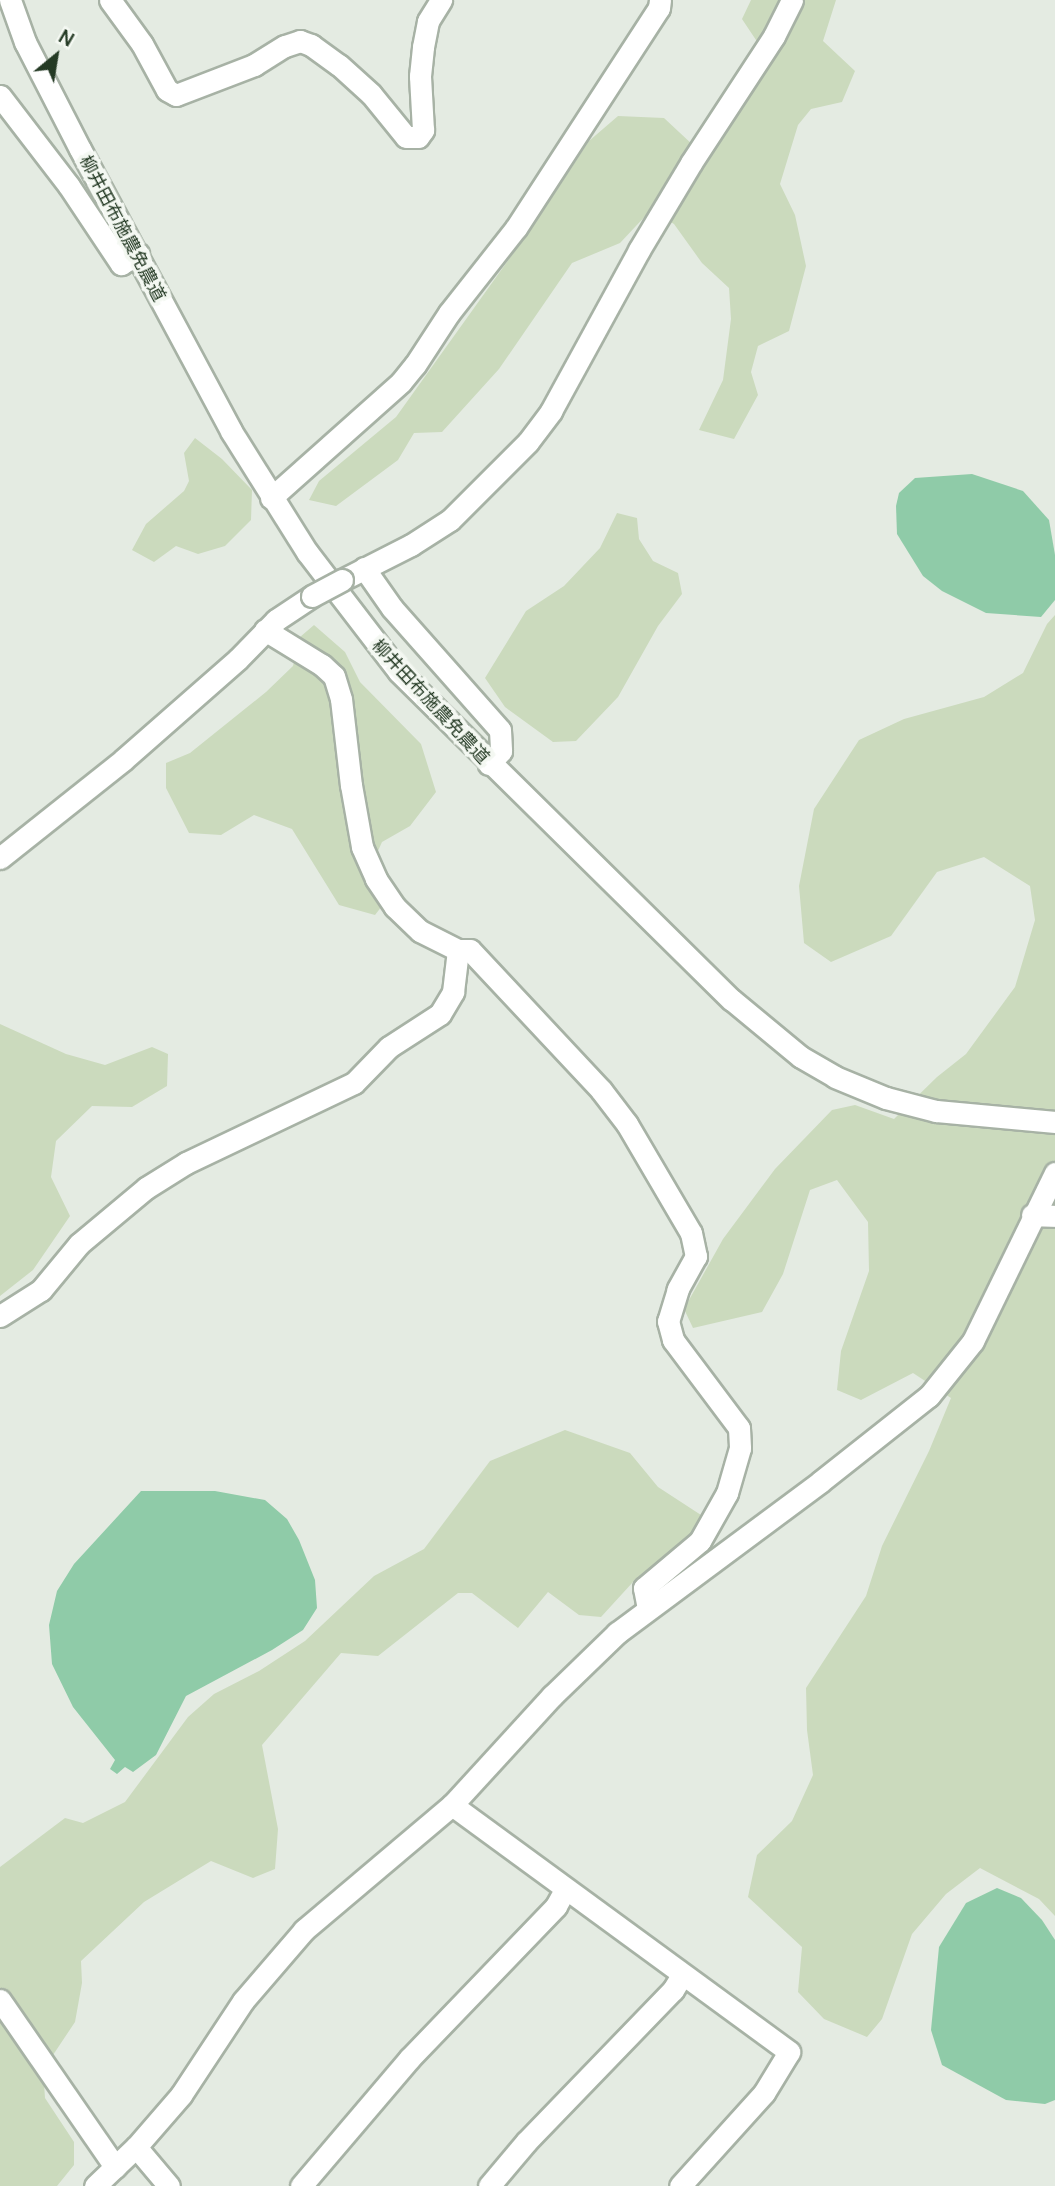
<!DOCTYPE html>
<meta charset="utf-8">
<style>
body{margin:0}
#map{position:relative;width:1055px;height:2186px;overflow:hidden;background:#e4ebe2;font-family:Manrope,"Noto Sans JP",sans-serif}
div>[style]{position:absolute}
.green>*{inset:0;background:#cbdabd}
.water>*{inset:0;background:#8fcba8}
.roads{filter:drop-shadow(2px 0 #a7b2a5) drop-shadow(-2px 0 #a7b2a5) drop-shadow(0 2px #a7b2a5) drop-shadow(0 -2px #a7b2a5)}
.minor>*{height:21px;margin:-10.5px;padding:0 10.5px;transform-origin:10.5px;border-radius:10.5px;background:#fff}
.bridges{filter:drop-shadow(2px 0 #a7b2a5) drop-shadow(-2px 0 #a7b2a5) drop-shadow(0 2px #a7b2a5) drop-shadow(0 -2px #a7b2a5)}
.minor-bridge>*{height:21px;margin:-10.5px;padding:0 10.5px;transform-origin:10.5px;border-radius:10.5px;background:#fff}
span{translate:-50% -50%;white-space:nowrap;text-align:center;line-height:1.15;-webkit-text-stroke:7px #f4f8f2;paint-order:stroke}
.street-label{font-size:18px;color:#243a24}
.north{position:absolute;left:21px;top:21px;width:70px;height:70px;-webkit-text-stroke:5px #f4f8f2;paint-order:stroke;rotate:30deg;font-size:19px;font-weight:700;line-height:28px;text-align:center;color:#243a24}
.north::after{content:'';display:block;margin:auto;width:24px;height:32px;background:#243a24;clip-path:polygon(50% 0,100% 100%,50% 72%,0 100%)}
</style>
<div id="map">
<div class="green">
<div style="clip-path:polygon(751px 0,836px 0,823px 41px,855px 71px,842px 102px,811px 109px,798px 125px,780px 184px,795px 215px,806px 266px,789px 331px,758px 346px,751px 372px,758px 395px,734px 439px,699px 430px,723px 380px,731px 319px,729px 288px,702px 263px,674px 224px,651px 210px,620px 243px,572px 263px,499px 369px,442px 432px,414px 433px,398px 460px,336px 506px,309px 500px,319px 481px,396px 417px,537px 220px,589px 141px,618px 116px,664px 118px,694px 146px,722px 136px,764px 66px,756px 40px,742px 19px)"></div>
<div style="clip-path:polygon(195px 438px,222px 459px,252px 490px,251px 520px,225px 546px,198px 554px,176px 546px,154px 562px,132px 550px,146px 524px,184px 491px,189px 481px,184px 453px)"></div>
<div style="clip-path:polygon(617px 513px,637px 518px,639px 539px,653px 561px,678px 573px,682px 594px,658px 626px,618px 697px,576px 741px,553px 742px,505px 707px,485px 678px,526px 611px,564px 586px,600px 548px)"></div>
<div style="clip-path:polygon(1055px 615px,1055px 1916px,1039px 1899px,980px 1868px,946px 1894px,912px 1934px,882px 2019px,867px 2037px,824px 2019px,798px 1992px,802px 1947px,748px 1897px,757px 1855px,792px 1821px,813px 1775px,807px 1730px,806px 1688px,866px 1596px,882px 1546px,929px 1451px,951px 1398px,913px 1373px,861px 1400px,837px 1390px,841px 1351px,869px 1271px,868px 1222px,837px 1180px,810px 1190px,783px 1274px,762px 1312px,693px 1328px,684px 1309px,723px 1239px,775px 1169px,832px 1110px,855px 1105px,894px 1119px,937px 1077px,966px 1054px,1015px 987px,1035px 920px,1030px 886px,984px 857px,937px 872px,891px 936px,831px 962px,804px 943px,799px 886px,814px 809px,859px 740px,904px 719px,984px 697px,1023px 673px,1047px 624px)"></div>
<div style="clip-path:polygon(314px 625px,345px 652px,360px 682px,421px 744px,436px 792px,410px 826px,382px 842px,368px 873px,382px 906px,375px 915px,339px 905px,292px 829px,254px 815px,221px 835px,189px 833px,166px 788px,166px 763px,190px 753px,266px 692px,293px 666px,300px 637px)"></div>
<div style="clip-path:polygon(0 1024px,66px 1054px,105px 1065px,152px 1047px,168px 1054px,167px 1086px,132px 1107px,92px 1106px,56px 1141px,51px 1177px,70px 1216px,33px 1270px,0 1296px)"></div>
<div style="clip-path:polygon(565px 1430px,630px 1453px,658px 1487px,701px 1515px,692px 1533px,633px 1582px,601px 1617px,579px 1615px,548px 1592px,518px 1628px,472px 1593px,458px 1593px,378px 1656px,341px 1653px,262px 1745px,278px 1829px,275px 1869px,253px 1878px,211px 1861px,144px 1902px,81px 1961px,82px 1983px,75px 2022px,43px 2070px,45px 2098px,74px 2142px,74px 2165px,57px 2186px,0 2186px,0 1867px,65px 1818px,83px 1823px,125px 1802px,188px 1717px,214px 1694px,259px 1671px,305px 1641px,374px 1576px,424px 1549px,490px 1461px)"></div>
</div>
<div class="water">
<div style="clip-path:polygon(972px 474px,1023px 491px,1049px 520px,1055px 555px,1055px 600px,1041px 617px,986px 613px,942px 591px,923px 576px,897px 534px,896px 506px,899px 493px,915px 478px)"></div>
<div style="clip-path:polygon(141px 1491px,215px 1491px,265px 1500px,287px 1519px,299px 1540px,315px 1580px,317px 1608px,303px 1630px,272px 1650px,186px 1696px,156px 1755px,133px 1772px,125px 1767px,117px 1774px,110px 1769px,115px 1760px,73px 1707px,52px 1664px,49px 1625px,57px 1591px,74px 1564px)"></div>
<div style="clip-path:polygon(997px 1888px,1021px 1898px,1042px 1920px,1055px 1940px,1055px 2100px,1045px 2104px,1006px 2100px,942px 2065px,931px 2030px,939px 1947px,966px 1903px)"></div>
</div>
<div class="roads">
<div class="minor">
<div style="left:10px;top:0;width:45px;rotate:70.3deg"></div>
<div style="left:25px;top:42px;width:120px;rotate:62.8deg"></div>
<div style="left:80px;top:149px;width:320px;rotate:61.8deg"></div>
<div style="left:231px;top:431px;width:143px;rotate:57.9deg"></div>
<div style="left:307px;top:552px;width:151px;rotate:52.5deg"></div>
<div style="left:399px;top:672px;width:467px;rotate:44.6deg"></div>
<div style="left:732px;top:1000px;width:89px;rotate:39.6deg"></div>
<div style="left:801px;top:1057px;width:39px;rotate:30deg"></div>
<div style="left:835px;top:1077px;width:55px;rotate:22.4deg"></div>
<div style="left:886px;top:1098px;width:52px;rotate:14.6deg"></div>
<div style="left:936px;top:1111px;width:120px;rotate:5.3deg"></div>
<div style="left:110px;top:0;width:54px;rotate:54deg"></div>
<div style="left:142px;top:44px;width:52px;rotate:61.5deg"></div>
<div style="left:167px;top:90px;width:10px;rotate:29deg"></div>
<div style="left:176px;top:95px;width:84px;rotate:-21deg"></div>
<div style="left:254px;top:65px;width:36px;rotate:-32deg"></div>
<div style="left:285px;top:46px;width:16px;rotate:-18deg"></div>
<div style="left:300px;top:41px;width:12px;rotate:20deg"></div>
<div style="left:311px;top:45px;width:34px;rotate:36deg"></div>
<div style="left:339px;top:65px;width:43px;rotate:42.2deg"></div>
<div style="left:371px;top:94px;width:55px;rotate:50.9deg"></div>
<div style="left:406px;top:137px;width:12px"></div>
<div style="left:418px;top:137px;width:9px;rotate:-54deg"></div>
<div style="left:423px;top:130px;width:54px;rotate:-93.2deg"></div>
<div style="left:420px;top:76px;width:29px;rotate:-84deg"></div>
<div style="left:423px;top:47px;width:26px;rotate:-79deg"></div>
<div style="left:428px;top:21px;width:25px;rotate:-58deg"></div>
<div style="left:0;top:96px;width:113px;rotate:52.5deg"></div>
<div style="left:69px;top:186px;width:94px;rotate:56.3deg"></div>
<div style="left:121px;top:264px;width:20px;rotate:-30deg"></div>
<div style="left:271px;top:498px;width:174px;rotate:-41.7deg"></div>
<div style="left:401px;top:382px;width:22px;rotate:-51deg"></div>
<div style="left:415px;top:365px;width:62px;rotate:-56.8deg"></div>
<div style="left:449px;top:313px;width:108px;rotate:-51.8deg"></div>
<div style="left:516px;top:228px;width:262px;rotate:-57deg"></div>
<div style="left:659px;top:8px;width:8px;rotate:-83deg"></div>
<div style="left:364px;top:568px;width:49px;rotate:55deg"></div>
<div style="left:392px;top:608px;width:163px;rotate:48.5deg"></div>
<div style="left:500px;top:730px;width:21px;rotate:87deg"></div>
<div style="left:501px;top:751px;width:18px;rotate:133deg"></div>
<div style="left:342px;top:580px;width:77px;rotate:-26.9deg"></div>
<div style="left:411px;top:545px;width:46px;rotate:-32.7deg"></div>
<div style="left:450px;top:520px;width:110px;rotate:-45deg"></div>
<div style="left:528px;top:442px;width:39px;rotate:-53deg"></div>
<div style="left:551px;top:411px;width:183px;rotate:-61.3deg"></div>
<div style="left:639px;top:250px;width:101px;rotate:-59.1deg"></div>
<div style="left:691px;top:163px;width:152px;rotate:-56.8deg"></div>
<div style="left:774px;top:36px;width:40px;rotate:-63.4deg"></div>
<div style="left:265px;top:630px;width:67px;rotate:31.6deg"></div>
<div style="left:322px;top:665px;width:16px;rotate:43deg"></div>
<div style="left:334px;top:676px;width:24px;rotate:73deg"></div>
<div style="left:341px;top:699px;width:87px;rotate:83.4deg"></div>
<div style="left:351px;top:785px;width:63px;rotate:79.9deg"></div>
<div style="left:362px;top:847px;width:35px;rotate:66deg"></div>
<div style="left:376px;top:879px;width:34px;rotate:56deg"></div>
<div style="left:395px;top:907px;width:35px;rotate:44deg"></div>
<div style="left:420px;top:931px;width:42px;rotate:26.6deg"></div>
<div style="left:458px;top:950px;width:12px"></div>
<div style="left:470px;top:950px;width:192px;rotate:46.9deg"></div>
<div style="left:601px;top:1090px;width:43px;rotate:52.6deg"></div>
<div style="left:627px;top:1124px;width:126px;rotate:59.6deg"></div>
<div style="left:691px;top:1233px;width:24px;rotate:78deg"></div>
<div style="left:696px;top:1256px;width:38px;rotate:119deg"></div>
<div style="left:678px;top:1289px;width:34px;rotate:107deg"></div>
<div style="left:668px;top:1321px;width:20px;rotate:75deg"></div>
<div style="left:673px;top:1340px;width:110px;rotate:53.1deg"></div>
<div style="left:739px;top:1428px;width:20px;rotate:87deg"></div>
<div style="left:740px;top:1448px;width:47px;rotate:106.1deg"></div>
<div style="left:727px;top:1493px;width:55px;rotate:119.4deg"></div>
<div style="left:700px;top:1541px;width:73px;rotate:140deg"></div>
<div style="left:644px;top:1588px;width:20px;rotate:79deg"></div>
<div style="left:0;top:858px;width:157px;rotate:-38.5deg"></div>
<div style="left:123px;top:760px;width:153px;rotate:-41.3deg"></div>
<div style="left:238px;top:659px;width:54px;rotate:-45.7deg"></div>
<div style="left:276px;top:620px;width:43px;rotate:-33.7deg"></div>
<div style="left:1032px;top:1215px;width:23px;rotate:2deg"></div>
<div style="left:0;top:1316px;width:49px;rotate:-32.4deg"></div>
<div style="left:41px;top:1290px;width:60px;rotate:-50.4deg"></div>
<div style="left:79px;top:1244px;width:87px;rotate:-39.9deg"></div>
<div style="left:146px;top:1188px;width:47px;rotate:-32deg"></div>
<div style="left:186px;top:1163px;width:186px;rotate:-25.5deg"></div>
<div style="left:354px;top:1083px;width:50px;rotate:-45.8deg"></div>
<div style="left:389px;top:1047px;width:61px;rotate:-32.9deg"></div>
<div style="left:440px;top:1014px;width:26px;rotate:-59deg"></div>
<div style="left:453px;top:992px;width:42px;rotate:-83.2deg"></div>
<div style="left:452px;top:1805px;width:418px;rotate:36.2deg"></div>
<div style="left:789px;top:2052px;width:48px;rotate:121.4deg"></div>
<div style="left:764px;top:2093px;width:125px;rotate:132.1deg"></div>
<div style="left:0;top:2000px;width:203px;rotate:55.4deg"></div>
<div style="left:136px;top:2147px;width:51px;rotate:49.8deg"></div>
<div style="left:95px;top:2186px;width:57px;rotate:-43.6deg"></div>
<div style="left:136px;top:2147px;width:69px;rotate:-49.1deg"></div>
<div style="left:181px;top:2095px;width:113px;rotate:-56.6deg"></div>
<div style="left:243px;top:2001px;width:94px;rotate:-49.3deg"></div>
<div style="left:304px;top:1930px;width:194px;rotate:-40.2deg"></div>
<div style="left:452px;top:1805px;width:148px;rotate:-47.5deg"></div>
<div style="left:552px;top:1696px;width:91px;rotate:-44.1deg"></div>
<div style="left:617px;top:1633px;width:253px;rotate:-36.6deg"></div>
<div style="left:820px;top:1482px;width:139px;rotate:-38.3deg"></div>
<div style="left:929px;top:1396px;width:70px;rotate:-51.3deg"></div>
<div style="left:973px;top:1341px;width:187px;rotate:-64deg"></div>
<div style="left:301px;top:2186px;width:167px;rotate:-49.6deg"></div>
<div style="left:409px;top:2059px;width:212px;rotate:-46.1deg"></div>
<div style="left:556px;top:1906px;width:18px;rotate:-61deg"></div>
<div style="left:489px;top:2186px;width:57px;rotate:-49.9deg"></div>
<div style="left:526px;top:2142px;width:211px;rotate:-46deg"></div>
<div style="left:673px;top:1990px;width:17px;rotate:-59deg"></div>
</div>
</div>
<div class="bridges">
<div class="minor-bridge">
<div style="left:312px;top:596px;width:34px;rotate:-28deg"></div>
</div>
</div>
<div class="street-label">
<span style="left:123px;top:228px;rotate:62deg">柳井田布施農免農道</span>
<span style="left:431px;top:701px;rotate:47deg">柳井田布施農免農道</span>
</div>
<div class="north">N</div>
</div>
